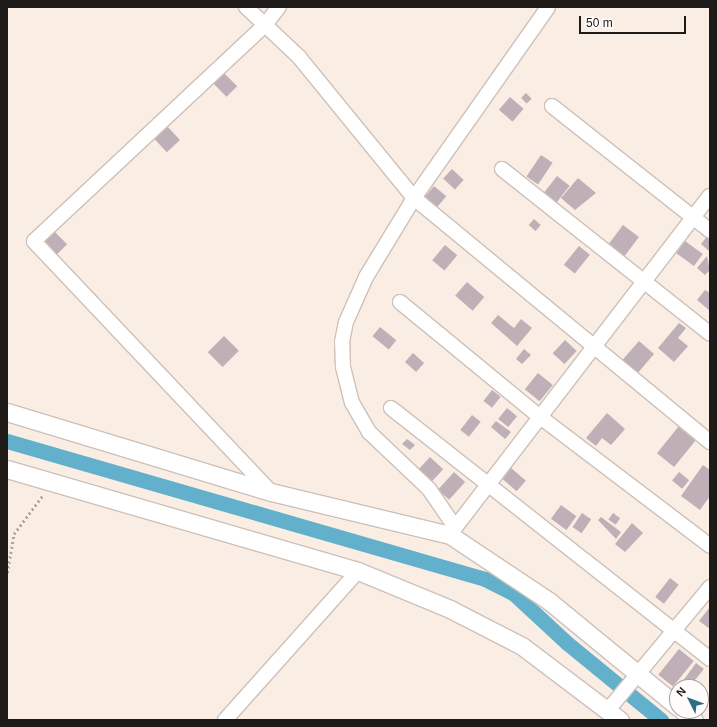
<!DOCTYPE html>
<style>
body{margin:0}
#map{position:relative;width:717px;height:727px;overflow:hidden;background:#f9ede4;font-family:Arial,sans-serif}
div>[style]{position:absolute}
.canal>*{height:15px;margin:-7.5px;padding:0 7.5px;transform-origin:7.5px;border-radius:7.5px;background:#62b0cb}
.building>*{inset:0;background:#beb0b6;transform-origin:0 0}
.path>*{height:2.5px;margin-top:-1.25px;transform-origin:0;background:repeating-linear-gradient(90deg,#ada39d 0 2px,transparent 0 5px)}
.roads{filter:drop-shadow(1px 0 #cdc1b9) drop-shadow(-1px 0 #cdc1b9) drop-shadow(0 1px #cdc1b9) drop-shadow(0 -1px #cdc1b9)}
.minor>*{height:14px;margin:-7px;padding:0 7px;transform-origin:7px;border-radius:7px;background:#fff}
.tertiary>*{height:17px;margin:-8.5px;padding:0 8.5px;transform-origin:8.5px;border-radius:8.5px;background:#fff}
span{translate:-50% -50%;white-space:nowrap;text-align:center;line-height:1.15;-webkit-text-stroke:3px #fffcfb;paint-order:stroke}
.frame{position:absolute;inset:0;border:8px solid #1e1a17;pointer-events:none}
.north{position:absolute;left:669px;top:679px;width:40px;height:40px;box-sizing:border-box;background:#fffcfb;border:1px solid #a5a2a0;border-radius:50%;rotate:312deg;font-size:11px;font-weight:700;line-height:16px;text-align:center;color:#1e1a17}
.north::after{content:'';display:block;margin:auto;width:14px;height:18px;background:#306d83;clip-path:polygon(50% 0,100% 100%,50% 72%,0 100%)}
.scale{position:absolute;left:579px;top:16px;width:107px;height:18px;box-sizing:border-box;border:2px solid #1e1a17;border-top:0;padding-left:5px;font-size:12px;line-height:14px;white-space:nowrap;color:#1e1a17;-webkit-text-stroke:3px #fffcfb;paint-order:stroke}
</style>
<div id="map">
<div class="canal">
<div style="left:7px;top:441px;width:498px;rotate:16.1deg"></div>
<div style="left:485px;top:579px;width:31px;rotate:27deg"></div>
<div style="left:513px;top:593px;width:74px;rotate:42.8deg"></div>
<div style="left:567px;top:643px;width:122px;rotate:39.3deg"></div>
</div>
<div class="building">
<div style="left:223px;top:72px;width:20px;height:15px;rotate:45deg"></div>
<div style="left:526px;top:93px;width:8px;height:7px;rotate:45deg"></div>
<div style="left:510px;top:97px;width:18px;height:17px;rotate:41deg"></div>
<div style="left:167px;top:126px;width:19px;height:18px;rotate:47deg"></div>
<div style="left:541px;top:155px;width:14px;height:26px;rotate:34deg"></div>
<div style="left:452px;top:169px;width:16px;height:13px;rotate:43deg"></div>
<div style="left:557px;top:176px;width:16px;height:21px;rotate:38deg"></div>
<div style="clip-path:polygon(578px 178px,596px 193px,575px 210px,561px 198px)"></div>
<div style="left:434px;top:186px;width:16px;height:20px;rotate:40deg"></div>
<div style="left:534px;top:219px;width:9px;height:8px;rotate:41deg"></div>
<div style="left:623px;top:225px;width:20px;height:24px;rotate:37deg"></div>
<div style="left:53px;top:230px;width:20px;height:16px;rotate:45deg"></div>
<div style="clip-path:polygon(708px 235px,710px 237px,709px 251px,701px 244px)"></div>
<div style="left:685px;top:241px;width:22px;height:15px;rotate:36deg"></div>
<div style="left:445px;top:245px;width:16px;height:20px;rotate:40deg"></div>
<div style="left:579px;top:246px;width:14px;height:24px;rotate:39deg"></div>
<div style="clip-path:polygon(707px 256px,710px 270px,705px 275px,697px 268px)"></div>
<div style="left:467px;top:282px;width:23px;height:18px;rotate:41deg"></div>
<div style="clip-path:polygon(705px 290px,710px 293px,710px 311px,697px 300px)"></div>
<div style="clip-path:polygon(498px 315px,514px 328px,521px 319px,532px 328px,517px 346px,491px 323px)"></div>
<div style="clip-path:polygon(679px 323px,686px 328px,678px 338px,688px 346px,674px 362px,658px 348px)"></div>
<div style="left:380px;top:327px;width:21px;height:12px;rotate:39deg"></div>
<div style="left:224px;top:336px;width:21px;height:23px;rotate:45deg"></div>
<div style="left:565px;top:340px;width:16px;height:18px;rotate:43deg"></div>
<div style="left:639px;top:341px;width:20px;height:25px;rotate:41deg"></div>
<div style="clip-path:polygon(524px 349px,531px 355px,522px 364px,516px 359px)"></div>
<div style="left:413px;top:353px;width:15px;height:12px;rotate:42deg"></div>
<div style="left:538px;top:373px;width:19px;height:21px;rotate:39deg"></div>
<div style="left:492px;top:390px;width:11px;height:14px;rotate:38deg"></div>
<div style="left:507px;top:408px;width:13px;height:14px;rotate:39deg"></div>
<div style="clip-path:polygon(607px 413px,625px 429px,611px 445px,602px 438px,596px 446px,586px 438px)"></div>
<div style="left:472px;top:415px;width:11px;height:19px;rotate:38deg"></div>
<div style="clip-path:polygon(496px 421px,511px 432px,505px 439px,491px 427px)"></div>
<div style="left:679px;top:426px;width:22px;height:35px;rotate:39deg"></div>
<div style="clip-path:polygon(407px 439px,415px 445px,410px 450px,402px 444px)"></div>
<div style="left:430px;top:457px;width:18px;height:18px;rotate:43deg"></div>
<div style="clip-path:polygon(703px 465px,710px 470px,710px 496px,700px 510px,681px 496px)"></div>
<div style="left:510px;top:467px;width:21px;height:14px;rotate:41deg"></div>
<div style="left:454px;top:472px;width:15px;height:24px;rotate:42deg"></div>
<div style="left:679px;top:472px;width:13px;height:11px;rotate:39deg"></div>
<div style="left:561px;top:505px;width:19px;height:17px;rotate:36deg"></div>
<div style="left:582px;top:513px;width:11px;height:17px;rotate:34deg"></div>
<div style="left:613px;top:513px;width:9px;height:8px;rotate:36deg"></div>
<div style="clip-path:polygon(601px 517px,621px 532px,616px 539px,598px 520px)"></div>
<div style="clip-path:polygon(632px 523px,643px 533px,625px 552px,615px 544px)"></div>
<div style="left:670px;top:578px;width:11px;height:24px;rotate:38deg"></div>
<div style="clip-path:polygon(710px 607px,710px 629px,699px 621px)"></div>
<div style="left:679px;top:649px;width:19px;height:33px;rotate:39deg"></div>
<div style="clip-path:polygon(696px 663px,704px 669px,689px 687px,677px 689px)"></div>
</div>
<div class="path">
<div style="left:7px;top:573px;width:40px;rotate:-80deg"></div>
<div style="left:14px;top:534px;width:49px;rotate:-53.4deg"></div>
</div>
<div class="roads">
<div class="minor">
<div style="left:246px;top:7px;width:73px;rotate:43.3deg"></div>
<div style="left:299px;top:57px;width:182px;rotate:50.8deg"></div>
<div style="left:414px;top:198px;width:384px;rotate:39.5deg"></div>
<div style="left:552px;top:106px;width:201px;rotate:38.3deg"></div>
<div style="left:502px;top:169px;width:265px;rotate:38.4deg"></div>
<div style="left:400px;top:302px;width:175px;rotate:39.4deg"></div>
<div style="left:535px;top:413px;width:220px;rotate:37.2deg"></div>
<div style="left:391px;top:408px;width:406px;rotate:38.2deg"></div>
<div style="left:271px;top:492px;width:345px;rotate:-133.4deg"></div>
<div style="left:34px;top:241px;width:315px;rotate:-43.1deg"></div>
<div style="left:264px;top:26px;width:24px;rotate:-52deg"></div>
<div style="left:455px;top:527px;width:46px;rotate:-124.4deg"></div>
<div style="left:429px;top:489px;width:83px;rotate:-136.5deg"></div>
<div style="left:369px;top:432px;width:34px;rotate:-120deg"></div>
<div style="left:352px;top:403px;width:37px;rotate:-104deg"></div>
<div style="left:343px;top:367px;width:25px;rotate:-92deg"></div>
<div style="left:342px;top:342px;width:20px;rotate:-79deg"></div>
<div style="left:346px;top:322px;width:49px;rotate:-66deg"></div>
<div style="left:366px;top:277px;width:92px;rotate:-58.7deg"></div>
<div style="left:414px;top:198px;width:233px;rotate:-54.9deg"></div>
<div style="left:451px;top:533px;width:425px;rotate:-52.5deg"></div>
<div style="left:608px;top:710px;width:160px;rotate:-50.3deg"></div>
<div style="left:225px;top:720px;width:200px;rotate:-48.2deg"></div>
</div>
<div class="tertiary">
<div style="left:7px;top:412px;width:276px;rotate:16.9deg"></div>
<div style="left:271px;top:492px;width:184px;rotate:13.5deg"></div>
<div style="left:450px;top:535px;width:119px;rotate:33.7deg"></div>
<div style="left:549px;top:601px;width:166px;rotate:39.4deg"></div>
<div style="left:7px;top:469px;width:366px;rotate:16.2deg"></div>
<div style="left:358px;top:571px;width:100px;rotate:22.4deg"></div>
<div style="left:450px;top:609px;width:81px;rotate:27.2deg"></div>
<div style="left:522px;top:646px;width:123px;rotate:37.1deg"></div>
<div style="left:683px;top:711px;width:14px;rotate:39deg"></div>
</div>
</div>
<div class="frame"></div>
<div class="north">N</div>
<div class="scale">50 m</div>
</div>
